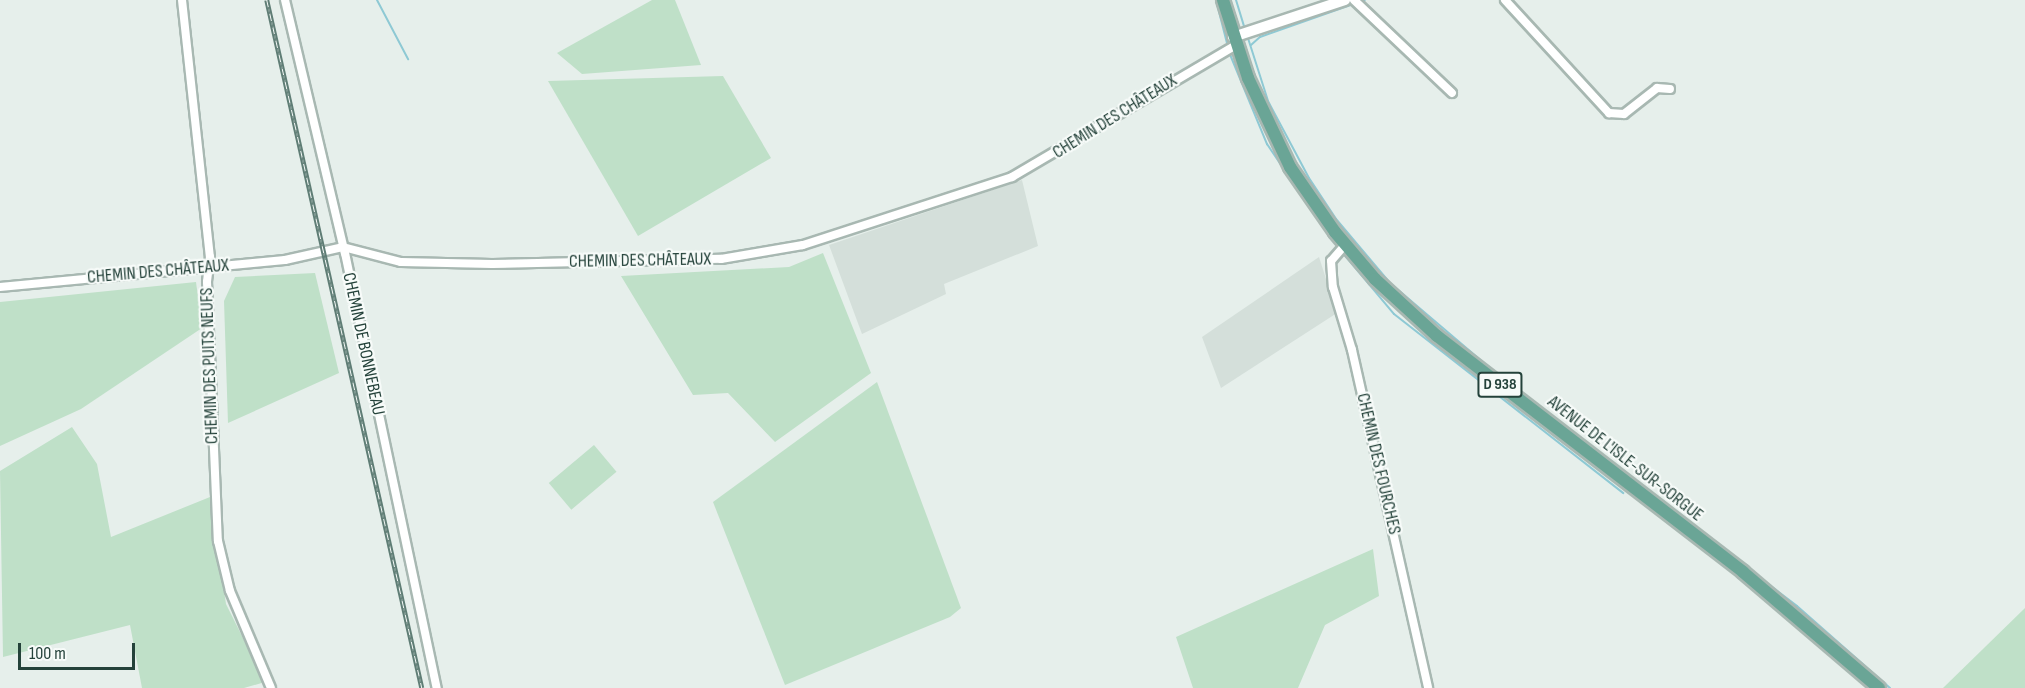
<!DOCTYPE html>
<meta charset="utf-8">
<style>
body{margin:0}
#map{position:relative;width:2025px;height:688px;overflow:hidden;background:#e6efeb;font-family:"Sofia Sans Condensed",sans-serif}
div>[style]{position:absolute}
.built>*{inset:0;background:#d4dfda}
.green>*{inset:0;background:#bfe0c8;transform-origin:0 0}
.stream>*{height:2px;margin:-1px;padding:0 1px;transform-origin:1px;border-radius:1px;background:#8ec9d4}
.roads{filter:drop-shadow(2px 0 #a8b8b2) drop-shadow(-2px 0 #a8b8b2) drop-shadow(0 2px #a8b8b2) drop-shadow(0 -2px #a8b8b2)}
.street>*{height:8px;margin:-4px;padding:0 4px;transform-origin:4px;border-radius:4px;background:#fff}
.secondary>*{height:10px;margin:-5px;padding:0 5px;transform-origin:5px;border-radius:5px;background:#fff}
.primary>*{height:12px;margin:-6px;padding:0 6px;transform-origin:6px;border-radius:6px;background:#6aa596}
.rail>*{height:4.5px;margin-top:-2.25px;transform-origin:0;background:repeating-linear-gradient(90deg,#f7fbf9 0 7px,#5f7d75 0 14px);box-sizing:border-box;border-block:2px solid #5f7d75}
span{translate:-50% -50%;white-space:nowrap;text-align:center;line-height:1.15;-webkit-text-stroke:4.5px #f7fbf9;paint-order:stroke}
.shield-label span{padding:2px 4px;background:#f7fbf9;border:2px solid;border-radius:4px;-webkit-text-stroke-width:0}
.shield-label{font-size:16px;color:#24423a;font-weight:700}
.street-label{font-size:18px;color:#24423a}
.scale{position:absolute;left:18px;top:643px;width:117px;height:27px;box-sizing:border-box;border:3px solid #24423a;border-top:0;padding-left:8px;font-size:18px;line-height:21px;white-space:nowrap;color:#24423a;-webkit-text-stroke:4px #f7fbf9;paint-order:stroke}
</style>
<div id="map">
<div class="built">
<div style="clip-path:polygon(1022px 180px,1038px 246px,944px 284px,946px 294px,862px 334px,829px 245px)"></div>
<div style="clip-path:polygon(1319px 257px,1337px 313px,1221px 388px,1202px 337px)"></div>
</div>
<div class="green">
<div style="clip-path:polygon(652px 0,675px 0,701px 65px,582px 74px,557px 53px)"></div>
<div style="clip-path:polygon(723px 76px,771px 158px,638px 236px,548px 81px)"></div>
<div style="clip-path:polygon(823px 253px,871px 373px,775px 442px,728px 393px,693px 395px,621px 276px,789px 267px)"></div>
<div style="clip-path:polygon(315px 273px,339px 373px,228px 423px,224px 301px,235px 277px)"></div>
<div style="clip-path:polygon(196px 282px,202px 328px,81px 409px,0 446px,0 302px)"></div>
<div style="clip-path:polygon(877px 382px,961px 608px,950px 617px,785px 685px,713px 502px)"></div>
<div style="clip-path:polygon(72px 427px,97px 464px,111px 537px,210px 497px,226px 604px,265px 682px,244px 688px,142px 688px,130px 625px,3px 657px,0 471px)"></div>
<div style="left:594px;top:445px;width:35px;height:59px;rotate:50deg"></div>
<div style="clip-path:polygon(1373px 549px,1379px 596px,1325px 625px,1298px 688px,1193px 688px,1176px 637px)"></div>
<div style="clip-path:polygon(2025px 608px,2025px 688px,1943px 688px)"></div>
</div>
<div class="stream">
<div style="left:377px;top:0;width:67px;rotate:62.3deg"></div>
<div style="left:1216px;top:0;width:49px;rotate:75.7deg"></div>
<div style="left:1236px;top:0;width:31px;rotate:73deg"></div>
<div style="left:1359px;top:2px;width:6px;rotate:-18deg"></div>
<div style="left:1247px;top:35px;width:69px;rotate:72.3deg"></div>
<div style="left:1268px;top:101px;width:87px;rotate:62deg"></div>
<div style="left:1309px;top:178px;width:49px;rotate:56.6deg"></div>
<div style="left:1336px;top:219px;width:84px;rotate:49.8deg"></div>
<div style="left:1390px;top:283px;width:157px;rotate:40.4deg"></div>
<div style="left:1510px;top:385px;width:362px;rotate:37.6deg"></div>
<div style="left:1797px;top:606px;width:124px;rotate:41.4deg"></div>
<div style="left:1251px;top:45px;width:12px;rotate:-42deg"></div>
<div style="left:1260px;top:37px;width:99px;rotate:-19.5deg"></div>
<div style="left:1229px;top:52px;width:100px;rotate:67.6deg"></div>
<div style="left:1267px;top:144px;width:30px;rotate:56deg"></div>
<div style="left:1330px;top:235px;width:16px;rotate:55deg"></div>
<div style="left:1342px;top:252px;width:81px;rotate:50deg"></div>
<div style="left:1394px;top:314px;width:291px;rotate:38deg"></div>
</div>
<div class="roads">
<div class="street">
<div style="left:182px;top:0;width:259px;rotate:83.8deg"></div>
<div style="left:210px;top:257px;width:25px;rotate:97deg"></div>
<div style="left:207px;top:282px;width:259px;rotate:87.6deg"></div>
<div style="left:218px;top:541px;width:51px;rotate:76.5deg"></div>
<div style="left:230px;top:591px;width:105px;rotate:67.1deg"></div>
<div style="left:285px;top:0;width:260px;rotate:76.7deg"></div>
<div style="left:345px;top:253px;width:445px;rotate:78.1deg"></div>
<div style="left:1354px;top:0;width:135px;rotate:43.5deg"></div>
<div style="left:1505px;top:0;width:154px;rotate:47.4deg"></div>
<div style="left:1609px;top:113px;width:15px;rotate:4deg"></div>
<div style="left:1624px;top:114px;width:42px;rotate:-38.2deg"></div>
<div style="left:1657px;top:88px;width:13px;rotate:4deg"></div>
<div style="left:1345px;top:245px;width:21px;rotate:131deg"></div>
<div style="left:1331px;top:261px;width:26px;rotate:86deg"></div>
<div style="left:1333px;top:287px;width:66px;rotate:73.2deg"></div>
<div style="left:1352px;top:350px;width:346px;rotate:77.3deg"></div>
<div style="left:0;top:287px;width:286px;rotate:-5.4deg"></div>
<div style="left:285px;top:260px;width:59px;rotate:-12.6deg"></div>
<div style="left:343px;top:247px;width:60px;rotate:14.5deg"></div>
<div style="left:401px;top:262px;width:91px;rotate:1.3deg"></div>
<div style="left:492px;top:264px;width:229px;rotate:-1.3deg"></div>
<div style="left:721px;top:259px;width:83px;rotate:-9.7deg"></div>
<div style="left:803px;top:245px;width:220px;rotate:-18deg"></div>
<div style="left:1012px;top:177px;width:260px;rotate:-30.5deg"></div>
</div>
<div class="secondary">
<div style="left:1233px;top:37px;width:118px;rotate:-18.3deg"></div>
</div>
<div class="primary">
<div style="left:1223px;top:0;width:82px;rotate:72.2deg"></div>
<div style="left:1248px;top:78px;width:98px;rotate:64.7deg"></div>
<div style="left:1290px;top:167px;width:79px;rotate:55.3deg"></div>
<div style="left:1335px;top:232px;width:62px;rotate:49.6deg"></div>
<div style="left:1375px;top:279px;width:84px;rotate:42.6deg"></div>
<div style="left:1437px;top:336px;width:386px;rotate:37.6deg"></div>
<div style="left:1743px;top:572px;width:179px;rotate:40.5deg"></div>
</div>
</div>
<div class="rail">
<div style="left:267px;top:0;width:705px;rotate:77.3deg"></div>
</div>
<div class="shield-label">
<span style="left:1500px;top:385px">D 938</span>
</div>
<div class="street-label">
<span style="left:1115px;top:117px;rotate:-32deg">CHEMIN DES CHÂTEAUX</span>
<span style="left:640px;top:261px;rotate:-1deg">CHEMIN DES CHÂTEAUX</span>
<span style="left:158px;top:272px;rotate:-5deg">CHEMIN DES CHÂTEAUX</span>
<span style="left:363px;top:344px;rotate:78deg">CHEMIN DE BONNEBEAU</span>
<span style="left:210px;top:366px;rotate:-92deg">CHEMIN DES PUITS NEUFS</span>
<span style="left:1625px;top:459px;rotate:38deg">AVENUE DE L'ISLE-SUR-SORGUE</span>
<span style="left:1378px;top:464px;rotate:77deg">CHEMIN DES FOURCHES</span>
</div>
<div class="scale">100 m</div>
</div>
